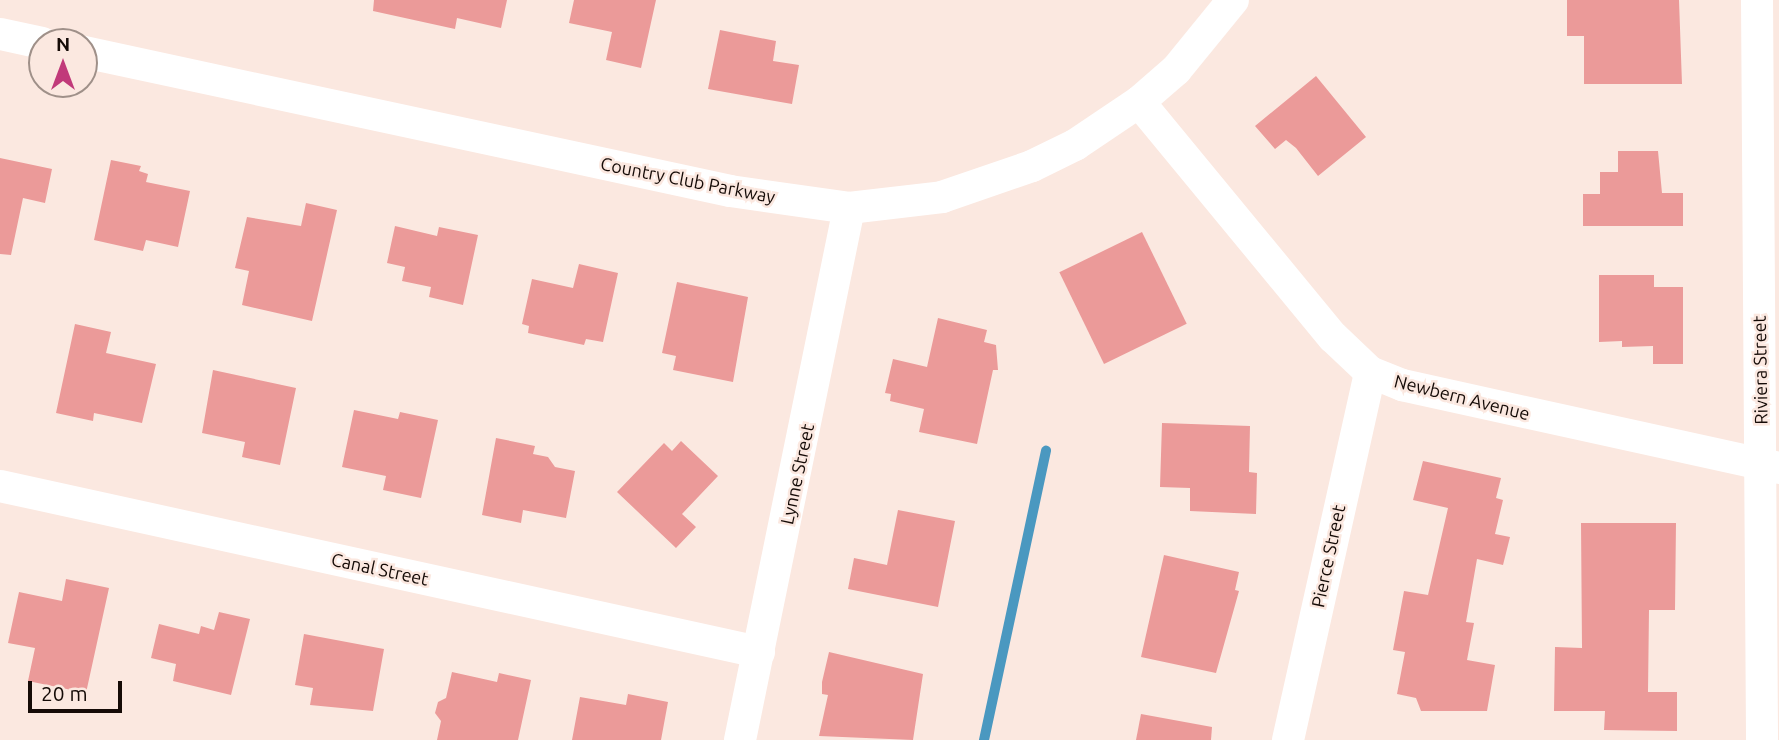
<!DOCTYPE html>
<style>
body{margin:0}
#map{position:relative;width:1779px;height:740px;overflow:hidden;background:#fbe8e0;font-family:Ubuntu,sans-serif}
div>[style]{position:absolute}
.stream>*{height:10px;margin:-5px;padding:0 5px;transform-origin:5px;border-radius:5px;background:#4a98c0}
.building>*{inset:0;background:#eb9a99;transform-origin:0 0}
.minor>*{height:32px;margin:-16px;padding:0 16px;transform-origin:16px;border-radius:16px;background:#fff}
span{translate:-50% -50%;white-space:nowrap;text-align:center;line-height:1.15;-webkit-text-stroke:5px #fbe8e0;paint-order:stroke}
.street-label{font-size:18px;color:#150b07}
.north{position:absolute;left:28px;top:28px;width:70px;height:70px;box-sizing:border-box;background:#fbe8e0;border:2px solid #9f9089;border-radius:50%;rotate:0deg;font-size:19px;font-weight:700;line-height:28px;text-align:center;color:#150b07}
.north::after{content:'';display:block;margin:auto;width:24px;height:32px;background:#c13a7a;clip-path:polygon(50% 0,100% 100%,50% 72%,0 100%)}
.scale{position:absolute;left:28px;top:681px;width:94px;height:32px;box-sizing:border-box;border:4px solid #150b07;border-top:0;padding-left:9px;font-size:21px;line-height:24px;white-space:nowrap;color:#150b07;-webkit-text-stroke:5px #fbe8e0;paint-order:stroke}
</style>
<div id="map">
<div class="stream">
<div style="left:984px;top:740px;width:296px;rotate:-77.9deg"></div>
</div>
<div class="building">
<div style="clip-path:polygon(374px 0,507px 0,501px 28px,457px 18px,455px 29px,373px 11px)"></div>
<div style="clip-path:polygon(574px 0,656px 0,641px 68px,606px 60px,612px 32px,569px 23px)"></div>
<div style="clip-path:polygon(1567px 0,1679px 0,1682px 84px,1584px 84px,1584px 36px,1567px 36px)"></div>
<div style="clip-path:polygon(720px 30px,776px 41px,773px 61px,799px 65px,792px 104px,708px 89px)"></div>
<div style="clip-path:polygon(1316px 76px,1366px 137px,1318px 176px,1296px 148px,1286px 140px,1275px 149px,1255px 126px)"></div>
<div style="clip-path:polygon(1618px 151px,1658px 151px,1662px 193px,1683px 193px,1683px 226px,1583px 226px,1583px 194px,1600px 194px,1600px 172px,1618px 172px)"></div>
<div style="clip-path:polygon(0 158px,52px 169px,45px 203px,23px 198px,11px 255px,0 254px)"></div>
<div style="clip-path:polygon(111px 160px,141px 166px,139px 171px,148px 174px,146px 182px,190px 191px,178px 247px,146px 240px,143px 251px,94px 240px)"></div>
<div style="clip-path:polygon(306px 203px,337px 210px,312px 321px,242px 305px,249px 271px,235px 268px,247px 217px,301px 226px)"></div>
<div style="clip-path:polygon(395px 226px,437px 236px,439px 227px,478px 235px,463px 305px,429px 297px,431px 287px,402px 281px,405px 267px,387px 263px)"></div>
<div style="left:1142px;top:232px;width:102px;height:92px;rotate:64deg"></div>
<div style="clip-path:polygon(579px 264px,618px 273px,603px 342px,586px 339px,584px 345px,528px 333px,529px 326px,522px 324px,532px 279px,573px 288px)"></div>
<div style="clip-path:polygon(1599px 275px,1654px 275px,1654px 287px,1683px 287px,1683px 364px,1653px 364px,1653px 346px,1622px 347px,1622px 341px,1599px 342px)"></div>
<div style="clip-path:polygon(677px 282px,748px 297px,733px 382px,673px 370px,676px 356px,662px 353px)"></div>
<div style="clip-path:polygon(938px 318px,987px 330px,984px 342px,996px 345px,998px 370px,993px 370px,977px 444px,919px 432px,924px 409px,890px 401px,891px 394px,885px 393px,893px 359px,927px 367px)"></div>
<div style="clip-path:polygon(75px 324px,111px 332px,106px 353px,156px 364px,142px 423px,94px 413px,93px 421px,56px 413px)"></div>
<div style="clip-path:polygon(213px 370px,296px 388px,280px 465px,242px 457px,245px 442px,202px 433px)"></div>
<div style="clip-path:polygon(354px 410px,398px 419px,400px 412px,438px 420px,421px 498px,383px 490px,386px 476px,342px 467px)"></div>
<div style="clip-path:polygon(1162px 423px,1250px 426px,1249px 472px,1257px 473px,1256px 514px,1190px 511px,1190px 488px,1160px 487px)"></div>
<div style="clip-path:polygon(496px 438px,535px 446px,533px 454px,548px 457px,555px 467px,575px 471px,566px 518px,523px 510px,521px 523px,482px 515px)"></div>
<div style="clip-path:polygon(681px 441px,718px 476px,682px 514px,696px 527px,676px 548px,617px 492px,664px 443px,672px 451px)"></div>
<div style="clip-path:polygon(1423px 461px,1501px 478px,1496px 498px,1503px 500px,1495px 534px,1510px 537px,1503px 565px,1477px 559px,1466px 622px,1474px 623px,1467px 660px,1495px 665px,1487px 711px,1421px 711px,1416px 698px,1397px 694px,1405px 652px,1393px 650px,1404px 591px,1428px 595px,1448px 508px,1413px 500px)"></div>
<div style="clip-path:polygon(898px 510px,955px 521px,938px 607px,848px 589px,854px 558px,887px 565px)"></div>
<div style="clip-path:polygon(1581px 523px,1676px 523px,1675px 610px,1649px 610px,1648px 692px,1677px 692px,1677px 731px,1604px 730px,1605px 711px,1554px 711px,1555px 647px,1582px 648px)"></div>
<div style="clip-path:polygon(1164px 555px,1239px 572px,1235px 590px,1239px 591px,1216px 673px,1141px 657px)"></div>
<div style="clip-path:polygon(66px 579px,109px 588px,86px 693px,28px 681px,35px 648px,8px 643px,19px 592px,62px 601px)"></div>
<div style="clip-path:polygon(219px 612px,250px 619px,231px 695px,173px 681px,176px 664px,151px 658px,159px 624px,199px 634px,201px 626px,214px 630px)"></div>
<div style="clip-path:polygon(304px 634px,384px 649px,373px 711px,310px 705px,313px 688px,295px 685px)"></div>
<div style="clip-path:polygon(829px 652px,923px 674px,913px 740px,819px 736px,828px 695px,822px 694px,822px 682px)"></div>
<div style="clip-path:polygon(452px 672px,497px 682px,499px 673px,531px 680px,518px 740px,437px 740px,441px 721px,435px 713px,438px 702px,446px 698px)"></div>
<div style="clip-path:polygon(628px 694px,668px 702px,661px 740px,572px 740px,580px 697px,626px 705px)"></div>
<div style="clip-path:polygon(1141px 714px,1212px 727px,1211px 740px,1136px 740px)"></div>
</div>
<div class="minor">
<div style="left:1757px;top:0;width:740px;rotate:89.61deg"></div>
<div style="left:0;top:34px;width:43px;rotate:12.1deg"></div>
<div style="left:84px;top:52px;width:661px;rotate:12.14deg"></div>
<div style="left:730px;top:191px;width:120px;rotate:8.1deg"></div>
<div style="left:849px;top:208px;width:94px;rotate:-6.7deg"></div>
<div style="left:942px;top:197px;width:95px;rotate:-19deg"></div>
<div style="left:1032px;top:166px;width:48px;rotate:-26deg"></div>
<div style="left:1075px;top:145px;width:77px;rotate:-33.9deg"></div>
<div style="left:1139px;top:102px;width:49px;rotate:-40.9deg"></div>
<div style="left:1176px;top:70px;width:90px;rotate:-50.8deg"></div>
<div style="left:1139px;top:102px;width:305px;rotate:50.5deg"></div>
<div style="left:1333px;top:337px;width:51px;rotate:43.4deg"></div>
<div style="left:1370px;top:372px;width:35px;rotate:22deg"></div>
<div style="left:1402px;top:385px;width:386px;rotate:12.4deg"></div>
<div style="left:0;top:486px;width:777px;rotate:12.34deg"></div>
<div style="left:740px;top:740px;width:543px;rotate:-78.42deg"></div>
<div style="left:1288px;top:740px;width:377px;rotate:-77.4deg"></div>
</div>
<div class="street-label">
<span style="left:688px;top:180px;rotate:11deg">Country Club Parkway</span>
<span style="left:1760px;top:370px;rotate:-91deg">Riviera Street</span>
<span style="left:1462px;top:397px;rotate:14deg">Newbern Avenue</span>
<span style="left:797px;top:474px;rotate:-78deg">Lynne Street</span>
<span style="left:1328px;top:556px;rotate:-78deg">Pierce Street</span>
<span style="left:380px;top:569px;rotate:12deg">Canal Street</span>
</div>
<div class="north">N</div>
<div class="scale">20 m</div>
</div>
